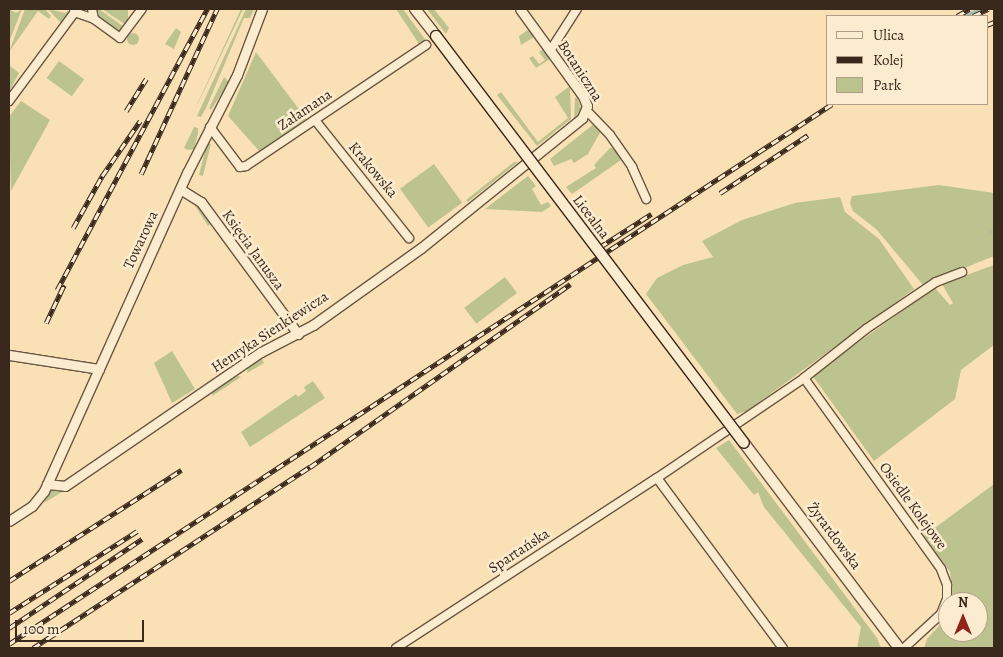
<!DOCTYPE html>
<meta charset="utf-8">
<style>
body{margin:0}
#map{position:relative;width:1003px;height:657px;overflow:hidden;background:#fae1b5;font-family:Alegreya,serif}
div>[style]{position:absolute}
.green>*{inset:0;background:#bcc38e;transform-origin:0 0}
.round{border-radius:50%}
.stream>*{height:2.5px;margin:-1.25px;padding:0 1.25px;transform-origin:1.25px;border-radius:1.25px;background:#9ebdb1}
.roads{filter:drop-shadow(1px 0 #695642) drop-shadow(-1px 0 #695642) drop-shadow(0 1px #695642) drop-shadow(0 -1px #695642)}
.minor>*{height:8px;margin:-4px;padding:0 4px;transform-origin:4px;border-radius:4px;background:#fceccf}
.tertiary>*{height:9px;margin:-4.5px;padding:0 4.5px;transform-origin:4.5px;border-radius:4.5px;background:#fceccf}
.secondary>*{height:10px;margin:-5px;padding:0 5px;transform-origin:5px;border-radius:5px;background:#fceccf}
.rail>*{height:4.5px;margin-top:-2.25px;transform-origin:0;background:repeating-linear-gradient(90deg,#fceccf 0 8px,#39281c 0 16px);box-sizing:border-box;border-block:1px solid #39281c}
.bridges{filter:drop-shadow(1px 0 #39281c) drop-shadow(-1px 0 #39281c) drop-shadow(0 1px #39281c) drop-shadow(0 -1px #39281c)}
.secondary-bridge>*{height:10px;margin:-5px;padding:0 5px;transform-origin:5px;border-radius:5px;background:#fceccf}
span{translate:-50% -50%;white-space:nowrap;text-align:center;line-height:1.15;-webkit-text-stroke:5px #fceccf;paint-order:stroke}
.street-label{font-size:15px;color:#39281c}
.frame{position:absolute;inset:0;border:10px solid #39281c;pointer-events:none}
.legend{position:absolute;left:826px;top:15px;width:162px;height:90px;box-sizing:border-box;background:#fceccf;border:1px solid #ae9e87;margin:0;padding:6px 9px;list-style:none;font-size:15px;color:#39281c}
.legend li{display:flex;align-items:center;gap:10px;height:25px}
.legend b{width:25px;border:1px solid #ae9e87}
.north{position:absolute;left:938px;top:592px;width:50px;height:50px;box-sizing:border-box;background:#fceccf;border:1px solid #ae9e87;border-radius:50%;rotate:0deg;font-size:14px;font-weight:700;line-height:20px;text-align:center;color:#39281c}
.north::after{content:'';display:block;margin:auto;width:18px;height:22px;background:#8f2418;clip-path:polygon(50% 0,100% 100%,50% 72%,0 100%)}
.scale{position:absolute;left:15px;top:620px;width:129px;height:22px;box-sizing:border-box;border:2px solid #39281c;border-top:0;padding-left:6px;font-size:15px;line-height:18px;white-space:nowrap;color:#39281c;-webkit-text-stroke:4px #fceccf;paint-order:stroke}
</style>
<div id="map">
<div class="green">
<div style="clip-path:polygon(9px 9px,16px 13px,22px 9px,9px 42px)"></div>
<div style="clip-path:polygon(25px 9px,45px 9px,51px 16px,49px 19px,38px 11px,9px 52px)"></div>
<div style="clip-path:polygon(48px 9px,65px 13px,71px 9px,61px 23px)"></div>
<div style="clip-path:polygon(96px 9px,99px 9px,124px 27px,117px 32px,102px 22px)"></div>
<div style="clip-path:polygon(102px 9px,128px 9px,128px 23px,126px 25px)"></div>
<div style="clip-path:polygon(241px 9px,243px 9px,193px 114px,201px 96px)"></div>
<div style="clip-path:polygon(246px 9px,254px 9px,250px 18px,244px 18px,206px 108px,201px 117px,197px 116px)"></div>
<div style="clip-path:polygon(396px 9px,403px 9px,427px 42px,421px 47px)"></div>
<div style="clip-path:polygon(427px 9px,434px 9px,449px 28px,446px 34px)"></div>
<div style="clip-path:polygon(176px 28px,181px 32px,174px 49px,165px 44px)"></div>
<div style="clip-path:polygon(529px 29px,534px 37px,521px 45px,519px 36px)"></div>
<div class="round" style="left:127px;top:33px;width:12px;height:12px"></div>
<div style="clip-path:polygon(543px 49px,550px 59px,536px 68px,529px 58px,533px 56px,539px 64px,545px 60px,539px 52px)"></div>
<div style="clip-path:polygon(256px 52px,307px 120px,260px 152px,228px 116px)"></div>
<div style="left:59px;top:61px;width:31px;height:21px;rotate:36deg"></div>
<div style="clip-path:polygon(9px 65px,19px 73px,9px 92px)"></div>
<div style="clip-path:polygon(224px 77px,229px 82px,211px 110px,209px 108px)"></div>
<div style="clip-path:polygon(570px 86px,571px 119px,537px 146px,497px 95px,501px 92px,538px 142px,568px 118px,555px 97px)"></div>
<div style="clip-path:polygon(577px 97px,581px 109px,574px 120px,575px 98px)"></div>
<div style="clip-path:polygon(21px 101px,50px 120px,11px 191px,9px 117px)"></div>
<div style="clip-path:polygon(595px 123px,601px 131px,588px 154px,574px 163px,571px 159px,554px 166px,550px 159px)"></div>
<div style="clip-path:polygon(194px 127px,198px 128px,198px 133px,194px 149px,188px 150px,184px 148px)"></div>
<div style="left:207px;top:143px;width:4px;height:33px;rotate:14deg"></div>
<div style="clip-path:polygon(610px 148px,614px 148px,621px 160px,572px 194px,566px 187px,596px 168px,594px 165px)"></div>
<div style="clip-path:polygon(514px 162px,518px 162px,468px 202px,466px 200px)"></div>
<div style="left:434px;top:164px;width:48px;height:42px;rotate:54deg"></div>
<div style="clip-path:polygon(528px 176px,536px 186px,532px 189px,541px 205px,548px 202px,551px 206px,542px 212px,485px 209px)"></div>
<div style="clip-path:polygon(939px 185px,994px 193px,994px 256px,923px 285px,876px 229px,853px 211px,850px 203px,852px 196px)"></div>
<div style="clip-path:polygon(840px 197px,845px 212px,879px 239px,914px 289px,747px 411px,737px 414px,646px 294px,657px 278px,683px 265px,713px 257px,702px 241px,742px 220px,795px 203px)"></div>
<div style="clip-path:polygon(192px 201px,199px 205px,212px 223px,208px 226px)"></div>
<div style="clip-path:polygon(994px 265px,994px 345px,961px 370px,955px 399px,874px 461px,812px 375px,935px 288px,950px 305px,953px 303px,942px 284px)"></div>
<div style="left:505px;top:277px;width:20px;height:51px;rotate:53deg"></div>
<div style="clip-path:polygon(172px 351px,195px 389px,172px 403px,154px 363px)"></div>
<div style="clip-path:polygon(261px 357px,264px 363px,247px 373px,248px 366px)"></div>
<div style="clip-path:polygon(235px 375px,241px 377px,212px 396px,213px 389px)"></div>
<div style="clip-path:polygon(313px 381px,325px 398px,250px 447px,241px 432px,296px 394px,298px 397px,306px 391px,304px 387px)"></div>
<div style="clip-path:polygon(729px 440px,877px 638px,881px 648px,857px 648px,861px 627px,764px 507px,758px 492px,754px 495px,716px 448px)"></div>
<div style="clip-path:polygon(994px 484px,994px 648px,924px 648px,927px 639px,948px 616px,948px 632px,978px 632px,978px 602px,953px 602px,950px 572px,924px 536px)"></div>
<div style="clip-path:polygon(70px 487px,44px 503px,50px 491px)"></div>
</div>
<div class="stream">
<div style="left:965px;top:16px;width:16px;rotate:-27deg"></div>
<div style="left:991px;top:232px;width:3px"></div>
</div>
<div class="roads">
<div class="minor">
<div style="left:92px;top:9px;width:10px;rotate:79deg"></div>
<div style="left:94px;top:19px;width:32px;rotate:36deg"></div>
<div style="left:120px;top:38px;width:36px;rotate:-53deg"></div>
<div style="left:74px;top:12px;width:21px;rotate:19deg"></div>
<div style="left:550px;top:51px;width:50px;rotate:-57.3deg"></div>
<div style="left:9px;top:101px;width:114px;rotate:-53.5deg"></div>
<div style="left:587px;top:111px;width:33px;rotate:46deg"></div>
<div style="left:610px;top:135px;width:39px;rotate:55deg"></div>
<div style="left:632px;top:167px;width:35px;rotate:66deg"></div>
<div style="left:315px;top:120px;width:151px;rotate:51.5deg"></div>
<div style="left:210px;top:127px;width:50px;rotate:53.1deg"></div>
<div style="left:240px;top:167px;width:6px;rotate:-9deg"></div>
<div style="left:246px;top:166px;width:217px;rotate:-33.9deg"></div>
<div style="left:804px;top:378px;width:235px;rotate:54.3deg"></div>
<div style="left:941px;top:569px;width:17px;rotate:69deg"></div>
<div style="left:947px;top:585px;width:14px;rotate:90deg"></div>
<div style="left:947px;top:599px;width:16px;rotate:112deg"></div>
<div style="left:941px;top:614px;width:50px;rotate:137.4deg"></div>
<div style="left:657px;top:478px;width:178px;rotate:-34.2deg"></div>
<div style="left:804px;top:378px;width:79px;rotate:-38.3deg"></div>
<div style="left:866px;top:329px;width:84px;rotate:-33.9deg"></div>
<div style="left:936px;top:282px;width:28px;rotate:-21deg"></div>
<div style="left:396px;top:648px;width:311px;rotate:-33.1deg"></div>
<div style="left:657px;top:478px;width:212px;rotate:53.5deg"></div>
</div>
<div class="tertiary">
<div style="left:180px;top:189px;width:25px;rotate:32deg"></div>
<div style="left:201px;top:202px;width:164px;rotate:53.7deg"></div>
<div style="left:9px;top:355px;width:91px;rotate:8.8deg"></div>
<div style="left:47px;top:484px;width:18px;rotate:6deg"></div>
<div style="left:65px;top:486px;width:237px;rotate:-34.4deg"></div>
<div style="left:261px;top:352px;width:59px;rotate:-27.4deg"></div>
<div style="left:313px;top:325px;width:133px;rotate:-35.5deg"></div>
<div style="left:421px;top:248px;width:207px;rotate:-38.9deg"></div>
<div style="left:582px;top:118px;width:13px;rotate:-67deg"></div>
<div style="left:587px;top:106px;width:11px;rotate:-112deg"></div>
<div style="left:583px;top:96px;width:107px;rotate:-125.9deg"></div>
<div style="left:9px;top:521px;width:27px;rotate:-33deg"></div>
<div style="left:32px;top:506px;width:19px;rotate:-51deg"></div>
<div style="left:44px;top:491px;width:349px;rotate:-65.8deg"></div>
<div style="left:187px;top:173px;width:110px;rotate:-63deg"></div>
<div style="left:237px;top:75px;width:71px;rotate:-69.3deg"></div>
</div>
<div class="secondary">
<div style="left:415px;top:9px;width:34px;rotate:52deg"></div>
<div style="left:744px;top:443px;width:257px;rotate:52.9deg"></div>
</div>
</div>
<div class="rail">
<div style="left:957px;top:16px;width:14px;rotate:-30deg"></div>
<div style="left:973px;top:16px;width:17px;rotate:-25deg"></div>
<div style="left:987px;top:25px;width:8px;rotate:-23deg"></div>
<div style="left:126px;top:111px;width:38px;rotate:-58deg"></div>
<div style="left:141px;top:174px;width:182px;rotate:-65.3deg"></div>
<div style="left:720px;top:193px;width:105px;rotate:-33.4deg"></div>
<div style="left:73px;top:228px;width:60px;rotate:-60.9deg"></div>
<div style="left:102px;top:176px;width:67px;rotate:-55.4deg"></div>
<div style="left:600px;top:247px;width:61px;rotate:-32.9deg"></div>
<div style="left:57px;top:290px;width:319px;rotate:-61.9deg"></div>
<div style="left:46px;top:323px;width:42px;rotate:-64.7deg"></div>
<div style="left:9px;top:581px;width:205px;rotate:-32.8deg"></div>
<div style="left:9px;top:613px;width:152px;rotate:-32.6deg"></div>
<div style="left:9px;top:628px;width:160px;rotate:-33.8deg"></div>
<div style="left:9px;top:644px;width:984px;rotate:-33.27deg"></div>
<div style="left:33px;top:648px;width:331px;rotate:-33.2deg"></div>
<div style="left:310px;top:467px;width:318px;rotate:-35.1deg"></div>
</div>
<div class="bridges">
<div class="secondary-bridge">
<div style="left:436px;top:36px;width:510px;rotate:52.88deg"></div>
</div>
</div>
<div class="street-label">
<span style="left:580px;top:71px;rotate:57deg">Botaniczna</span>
<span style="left:305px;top:110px;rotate:-34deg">Załamana</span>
<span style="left:373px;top:170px;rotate:50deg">Krakowska</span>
<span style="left:591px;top:217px;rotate:53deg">Licealna</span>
<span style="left:141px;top:240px;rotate:-65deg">Towarowa</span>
<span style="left:253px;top:250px;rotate:54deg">Księcia Janusza</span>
<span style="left:270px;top:332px;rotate:-33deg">Henryka Sienkiewicza</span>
<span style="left:913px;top:506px;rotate:54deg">Osiedle Kolejowe</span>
<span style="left:834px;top:536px;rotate:53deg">Żyrardowska</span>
<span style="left:519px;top:551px;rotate:-33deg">Spartańska</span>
</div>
<div class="frame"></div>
<ul class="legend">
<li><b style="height:6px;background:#fceccf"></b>Ulica</li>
<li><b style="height:6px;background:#39281c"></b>Kolej</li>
<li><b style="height:14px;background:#bcc38e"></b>Park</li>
</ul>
<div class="north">N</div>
<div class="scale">100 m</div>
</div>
